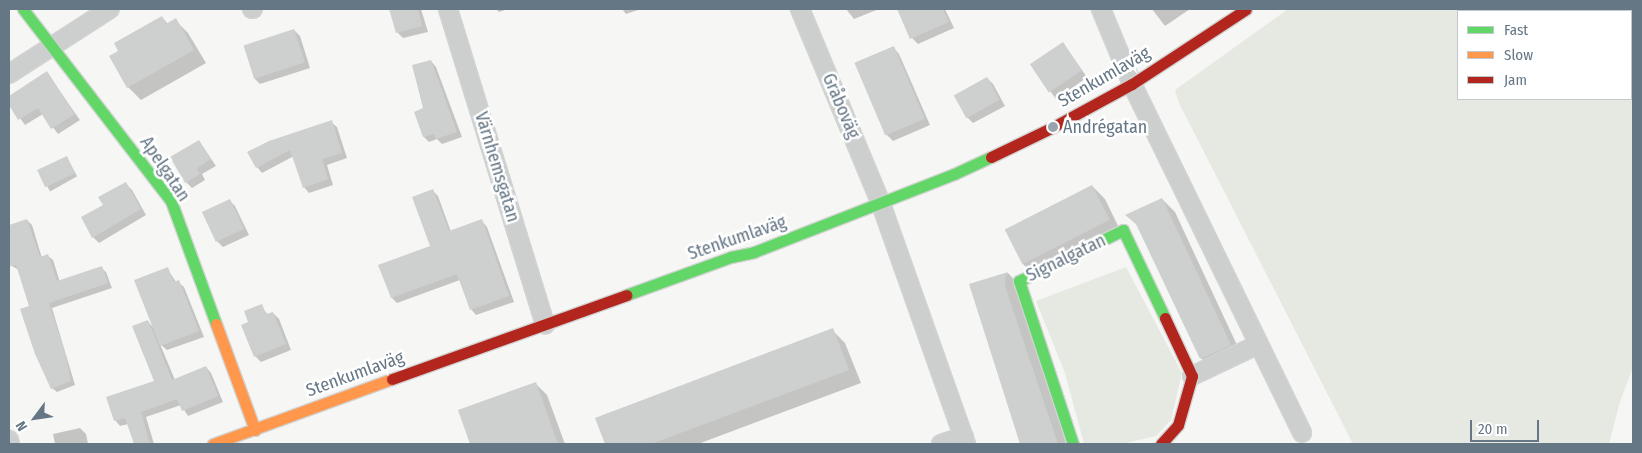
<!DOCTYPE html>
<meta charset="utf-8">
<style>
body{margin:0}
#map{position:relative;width:1642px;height:453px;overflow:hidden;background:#f6f6f4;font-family:"Fira Sans Condensed",sans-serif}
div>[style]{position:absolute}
.green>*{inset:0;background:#e6e9e2}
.shadow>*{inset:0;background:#0003;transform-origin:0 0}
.building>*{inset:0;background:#ced0d0;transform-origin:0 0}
.roads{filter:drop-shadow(1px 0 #d2d4d4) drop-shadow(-1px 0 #d2d4d4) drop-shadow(0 1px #d2d4d4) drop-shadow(0 -1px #d2d4d4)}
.street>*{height:18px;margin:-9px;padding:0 9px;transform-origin:9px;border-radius:9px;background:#cdcfcf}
.fast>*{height:11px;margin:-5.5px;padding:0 5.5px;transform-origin:5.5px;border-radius:5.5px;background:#63d668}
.slow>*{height:11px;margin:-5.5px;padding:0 5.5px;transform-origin:5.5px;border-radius:5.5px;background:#ff974d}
.jam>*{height:11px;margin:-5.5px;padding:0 5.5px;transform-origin:5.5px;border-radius:5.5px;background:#b3261e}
.dots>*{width:14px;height:14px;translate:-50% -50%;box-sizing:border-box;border:2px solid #fff;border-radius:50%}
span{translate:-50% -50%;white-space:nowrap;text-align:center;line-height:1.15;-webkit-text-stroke:5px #fff;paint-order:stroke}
.street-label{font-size:18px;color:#657685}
.poi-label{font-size:18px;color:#657685}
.left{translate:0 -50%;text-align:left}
.frame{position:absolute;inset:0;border:10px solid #657685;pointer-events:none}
.legend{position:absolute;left:1457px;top:10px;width:175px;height:90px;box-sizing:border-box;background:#fff;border:1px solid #c1c8ce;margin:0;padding:6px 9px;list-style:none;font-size:15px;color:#657685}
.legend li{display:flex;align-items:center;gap:10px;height:25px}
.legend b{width:25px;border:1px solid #c1c8ce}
.north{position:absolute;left:10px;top:393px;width:50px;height:50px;-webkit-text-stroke:4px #fff;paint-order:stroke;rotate:239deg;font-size:14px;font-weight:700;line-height:20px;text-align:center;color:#657685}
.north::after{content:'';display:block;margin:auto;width:18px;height:22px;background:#657685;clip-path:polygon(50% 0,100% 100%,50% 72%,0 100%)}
.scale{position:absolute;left:1470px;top:420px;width:69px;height:22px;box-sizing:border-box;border:2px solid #657685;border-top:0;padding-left:6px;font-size:15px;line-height:18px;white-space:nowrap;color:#657685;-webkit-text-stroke:4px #fff;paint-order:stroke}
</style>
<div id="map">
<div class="green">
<div style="clip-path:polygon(evenodd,1288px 9px,1633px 9px,1633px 367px,1620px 402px,1609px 444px,1353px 444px,1178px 101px,1175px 90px,1288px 9px,1458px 11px,1631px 11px,1631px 99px,1458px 99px,1458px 11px)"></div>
<div style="clip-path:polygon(1126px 267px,1182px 373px,1171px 420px,1156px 436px,1121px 444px,1084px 444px,1065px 373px,1036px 301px)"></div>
</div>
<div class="shadow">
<div style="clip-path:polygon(390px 9px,421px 9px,428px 32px,403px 38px,397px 32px)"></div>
<div style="clip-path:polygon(496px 9px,508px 9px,499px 12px)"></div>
<div style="clip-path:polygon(622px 9px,641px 9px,626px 14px)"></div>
<div style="clip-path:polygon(846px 9px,879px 9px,854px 19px)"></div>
<div style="clip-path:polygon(927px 9px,945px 9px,954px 28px,918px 44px,912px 38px,903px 19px)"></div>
<div style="clip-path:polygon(1152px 9px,1190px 9px,1165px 26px)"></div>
<div style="clip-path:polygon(162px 17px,168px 24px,175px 20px,188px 33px,206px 63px,141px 100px,128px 87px)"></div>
<div style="clip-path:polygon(294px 30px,300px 36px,310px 68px,260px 84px,254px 78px,244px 46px)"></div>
<div style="left:1063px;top:44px;width:41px;height:38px;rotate:54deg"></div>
<div style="clip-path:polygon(893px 47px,899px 54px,930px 125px,893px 141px,887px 135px,856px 63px)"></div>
<div style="clip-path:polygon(431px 61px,436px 67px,462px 137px,442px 144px,437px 139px,429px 142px,424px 137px)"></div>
<div style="clip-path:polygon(47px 73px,80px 120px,58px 134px,43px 114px,25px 125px,9px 103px,9px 97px)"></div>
<div style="clip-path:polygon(987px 78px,993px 84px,1005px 106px,973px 123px,967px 117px)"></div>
<div style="clip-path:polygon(331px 122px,337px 127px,347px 158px,327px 165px,333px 185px,309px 193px,304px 187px,294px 156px,262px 173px,257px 167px)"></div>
<div style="clip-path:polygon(199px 141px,216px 166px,202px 174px,205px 180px,192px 188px,186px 182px)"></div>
<div style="left:67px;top:158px;width:21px;height:31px;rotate:61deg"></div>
<div style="clip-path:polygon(126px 184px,132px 190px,146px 215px,99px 243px,93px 237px,104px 206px)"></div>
<div style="clip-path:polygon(1092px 186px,1105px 199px,1122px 234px,1035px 276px,1022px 263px)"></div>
<div style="clip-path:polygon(433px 191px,438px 196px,451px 232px,482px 221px,487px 227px,514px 302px,476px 315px,471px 309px,460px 280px,397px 303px,392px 298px,432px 247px)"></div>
<div style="clip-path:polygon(1162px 199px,1175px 212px,1243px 358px,1214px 371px,1201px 358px,1139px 227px,1127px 215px)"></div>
<div style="clip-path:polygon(229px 200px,235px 206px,249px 235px,223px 247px,217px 241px)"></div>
<div style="clip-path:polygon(27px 220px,32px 225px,42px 258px,48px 256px,53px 260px,60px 282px,101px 268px,106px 272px,112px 288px,52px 308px,75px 385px,57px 392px,52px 388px,19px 270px,12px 266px,9px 254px,9px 248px,11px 247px,9px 226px)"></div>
<div style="clip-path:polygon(167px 268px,176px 282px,178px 282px,184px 287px,204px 337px,167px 350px,160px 344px,175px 380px,206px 367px,211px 373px,223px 402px,188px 416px,181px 405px,146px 417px,154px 444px,135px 444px,128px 424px,120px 426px,115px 420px,155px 382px,147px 321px,155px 329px)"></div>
<div style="clip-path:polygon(1008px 273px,1020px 286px,1066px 444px,1021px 444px,971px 285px)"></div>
<div style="clip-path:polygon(261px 306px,268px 315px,273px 313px,279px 319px,291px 350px,261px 362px,255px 356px,250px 323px)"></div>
<div style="clip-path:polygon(832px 330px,845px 343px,861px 383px,698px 444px,606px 444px,596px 418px)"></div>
<div style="clip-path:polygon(536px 384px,547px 395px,565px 444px,471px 444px,459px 411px)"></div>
<div style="clip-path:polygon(80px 428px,86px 434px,88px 444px,55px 444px,53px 434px)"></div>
</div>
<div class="building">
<div style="clip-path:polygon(389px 9px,418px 9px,422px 26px,396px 33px)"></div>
<div style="clip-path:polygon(897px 9px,943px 9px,949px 22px,910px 39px)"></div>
<div style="clip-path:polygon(162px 16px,166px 24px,176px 18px,194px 50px,127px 88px,109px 56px,118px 51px,114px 43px)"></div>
<div style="left:294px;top:29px;width:35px;height:53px;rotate:72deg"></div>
<div style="left:1063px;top:42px;width:34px;height:40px;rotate:56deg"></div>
<div style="left:894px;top:46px;width:79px;height:43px;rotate:67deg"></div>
<div style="clip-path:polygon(431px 60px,457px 132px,436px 139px,434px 134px,423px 137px,414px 112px,423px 108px,412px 65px)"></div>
<div style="clip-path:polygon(47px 71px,75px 114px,51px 129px,38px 108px,18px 120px,9px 105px,9px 96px)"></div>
<div style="left:987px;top:77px;width:26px;height:38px;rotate:61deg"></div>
<div style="clip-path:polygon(332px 120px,342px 153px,322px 159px,328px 179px,303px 188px,290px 150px,256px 168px,247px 152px,269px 141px)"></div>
<div style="clip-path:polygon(199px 140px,211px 159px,197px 168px,200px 174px,185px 183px,170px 157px)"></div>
<div style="left:67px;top:156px;width:19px;height:33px;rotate:65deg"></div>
<div style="clip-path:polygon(126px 182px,141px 209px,92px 238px,81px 217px,103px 205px,98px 197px)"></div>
<div style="left:1092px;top:185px;width:39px;height:98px;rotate:63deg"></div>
<div style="clip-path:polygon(433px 189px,449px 231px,482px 219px,509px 296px,470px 310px,457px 274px,391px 298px,378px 265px,430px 246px,412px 197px)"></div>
<div style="clip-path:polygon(1162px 198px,1231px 345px,1200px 359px,1136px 224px,1125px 215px)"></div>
<div style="left:230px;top:199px;width:33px;height:31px;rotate:65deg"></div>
<div style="clip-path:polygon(27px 219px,40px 257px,48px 254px,57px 281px,102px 266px,108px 283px,49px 303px,66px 356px,71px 381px,51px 389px,35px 354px,20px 309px,29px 306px,16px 265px,9px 267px,9px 225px)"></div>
<div style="clip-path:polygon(168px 267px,174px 282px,179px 280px,199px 331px,160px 346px,134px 280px)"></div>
<div style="clip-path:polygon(1008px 272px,1005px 278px,1005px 286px,1058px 444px,1020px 444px,969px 284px)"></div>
<div style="clip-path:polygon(262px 304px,266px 314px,273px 312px,286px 344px,254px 357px,241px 325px,248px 322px,244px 311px)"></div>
<div style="clip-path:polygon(148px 320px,172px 380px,206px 366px,218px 396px,182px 411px,177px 399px,141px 412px,150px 444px,134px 444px,125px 418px,114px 421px,106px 397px,154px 381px,132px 326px)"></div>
<div style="clip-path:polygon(833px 328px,849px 370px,651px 444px,605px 444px,595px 418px)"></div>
<div style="clip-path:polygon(536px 382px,558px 444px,470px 444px,458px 410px)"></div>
</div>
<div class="roads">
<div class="street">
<div style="left:252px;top:9px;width:1px"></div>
<div style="left:448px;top:9px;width:330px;rotate:72.9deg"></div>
<div style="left:800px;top:9px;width:211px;rotate:67.4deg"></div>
<div style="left:881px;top:204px;width:255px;rotate:70.5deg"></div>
<div style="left:1101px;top:9px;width:81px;rotate:67.5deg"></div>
<div style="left:1132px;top:84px;width:388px;rotate:64deg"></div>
<div style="left:9px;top:74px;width:120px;rotate:-32.8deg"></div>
<div style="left:1192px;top:376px;width:74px;rotate:-25.5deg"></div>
<div style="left:9px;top:440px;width:4px;rotate:76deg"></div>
<div style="left:941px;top:444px;width:24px;rotate:-19deg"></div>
</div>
<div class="fast">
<div style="left:23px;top:9px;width:242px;rotate:52.4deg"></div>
<div style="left:171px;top:201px;width:131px;rotate:69.9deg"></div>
<div style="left:626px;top:295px;width:112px;rotate:-19.9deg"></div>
<div style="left:731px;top:257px;width:24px;rotate:-12deg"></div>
<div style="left:754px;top:252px;width:215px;rotate:-21.3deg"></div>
<div style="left:954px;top:174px;width:41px;rotate:-24.7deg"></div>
<div style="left:1073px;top:444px;width:172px;rotate:-108.3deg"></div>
<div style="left:1019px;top:281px;width:116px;rotate:-26.1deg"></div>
<div style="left:1123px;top:230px;width:98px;rotate:64.5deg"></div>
</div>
<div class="slow">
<div style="left:216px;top:324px;width:113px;rotate:69.8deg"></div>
<div style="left:213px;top:444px;width:190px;rotate:-20deg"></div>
</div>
<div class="jam">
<div style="left:991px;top:157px;width:69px;rotate:-25.8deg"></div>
<div style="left:1053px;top:127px;width:90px;rotate:-28.6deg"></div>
<div style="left:1132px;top:84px;width:136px;rotate:-33.3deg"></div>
<div style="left:392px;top:379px;width:249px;rotate:-19.7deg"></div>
<div style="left:1161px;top:444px;width:25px;rotate:-48deg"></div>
<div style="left:1178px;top:425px;width:51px;rotate:-74.1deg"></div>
<div style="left:1192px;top:376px;width:64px;rotate:-115deg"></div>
</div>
</div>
<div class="dots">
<div style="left:1053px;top:127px;background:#98a3ac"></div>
</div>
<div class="street-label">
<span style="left:1104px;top:77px;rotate:-30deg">Stenkumlaväg</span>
<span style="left:841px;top:106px;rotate:67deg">Gråboväg</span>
<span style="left:497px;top:167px;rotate:73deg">Värnhemsgatan</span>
<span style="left:165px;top:169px;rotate:56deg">Apelgatan</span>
<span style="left:737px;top:238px;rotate:-19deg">Stenkumlaväg</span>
<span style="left:1066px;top:258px;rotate:-26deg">Signalgatan</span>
<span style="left:355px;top:374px;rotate:-20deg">Stenkumlaväg</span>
</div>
<div class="poi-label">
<span class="left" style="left:1063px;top:127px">Andrégatan</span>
</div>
<div class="frame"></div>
<ul class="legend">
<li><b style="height:6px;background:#63d668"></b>Fast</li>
<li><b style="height:6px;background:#ff974d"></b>Slow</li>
<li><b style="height:6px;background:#b3261e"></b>Jam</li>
</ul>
<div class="north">N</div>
<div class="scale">20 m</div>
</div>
